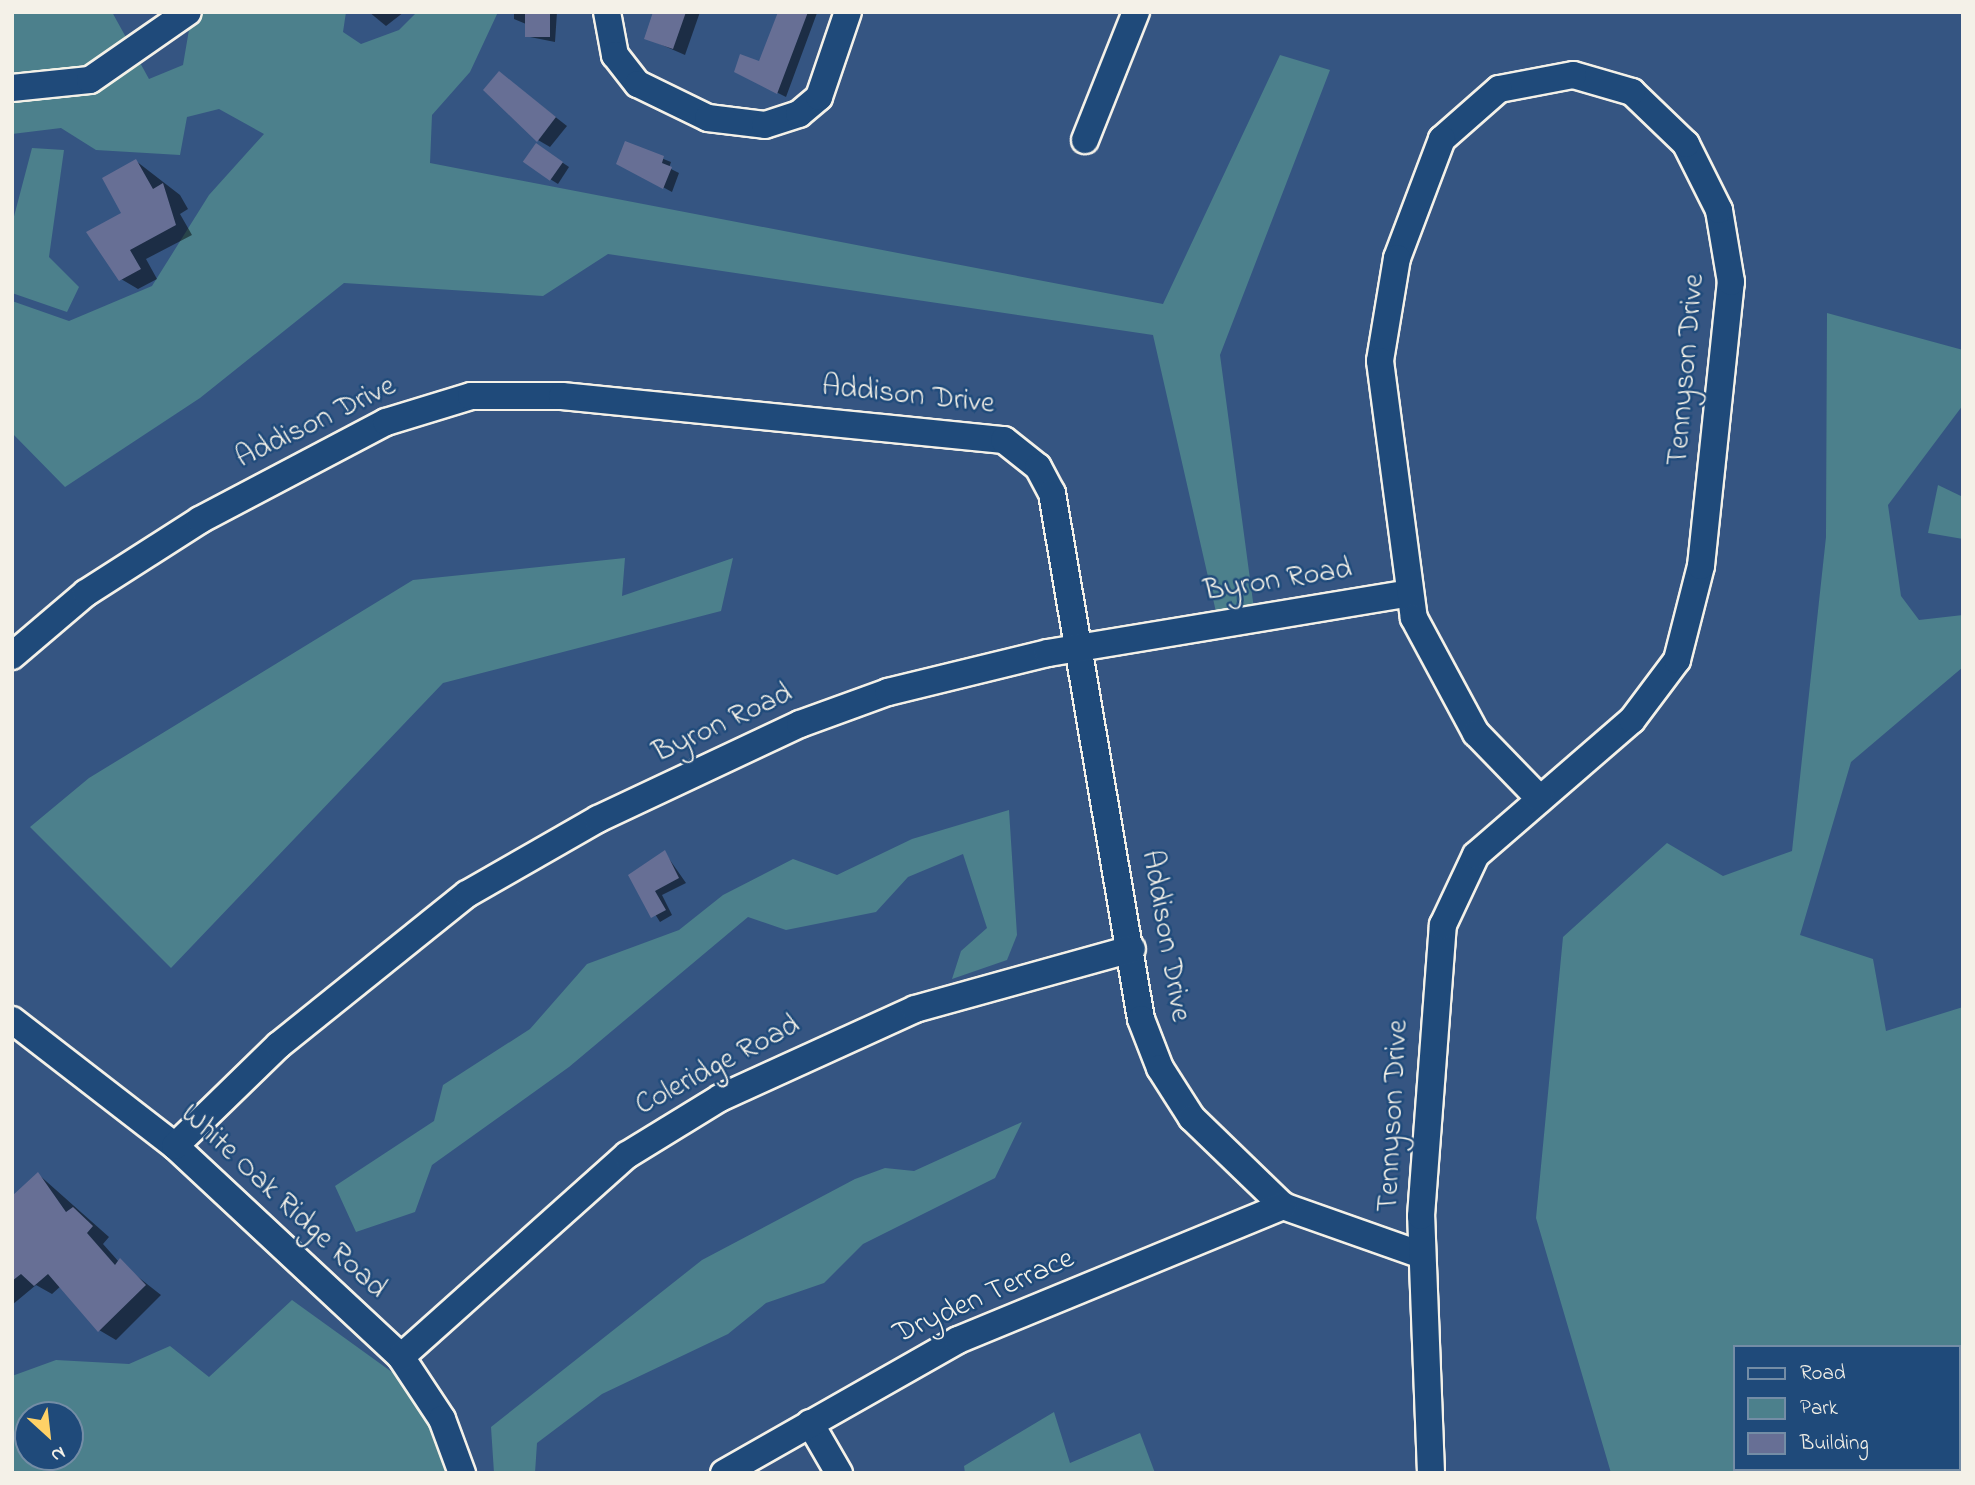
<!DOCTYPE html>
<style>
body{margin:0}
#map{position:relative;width:1975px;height:1485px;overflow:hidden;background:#355582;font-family:"Indie Flower",sans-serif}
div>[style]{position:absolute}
.green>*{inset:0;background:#4c808c}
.shadow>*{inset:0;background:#0007}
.building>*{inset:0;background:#676f95;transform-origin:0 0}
.roads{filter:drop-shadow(2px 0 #f4f1e8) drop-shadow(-2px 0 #f4f1e8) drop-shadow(0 2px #f4f1e8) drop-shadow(0 -2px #f4f1e8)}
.minor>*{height:26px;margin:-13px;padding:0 13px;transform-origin:13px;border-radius:13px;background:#1f4a7a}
span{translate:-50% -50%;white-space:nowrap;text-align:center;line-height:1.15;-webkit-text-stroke:5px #1f4a7a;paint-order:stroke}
.street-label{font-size:30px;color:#f4f1e8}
.frame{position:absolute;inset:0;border:14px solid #f4f1e8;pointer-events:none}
.legend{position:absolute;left:1733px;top:1345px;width:228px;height:126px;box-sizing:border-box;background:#1f4a7a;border:2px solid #748da6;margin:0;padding:9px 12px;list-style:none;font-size:21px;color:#f4f1e8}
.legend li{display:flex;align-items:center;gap:14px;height:35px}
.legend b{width:35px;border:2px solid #748da6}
.north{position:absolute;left:14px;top:1401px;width:70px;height:70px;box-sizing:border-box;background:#1f4a7a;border:2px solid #748da6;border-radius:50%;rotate:153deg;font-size:19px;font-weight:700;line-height:28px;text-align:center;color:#f4f1e8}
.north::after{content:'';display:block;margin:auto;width:24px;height:32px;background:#ffd166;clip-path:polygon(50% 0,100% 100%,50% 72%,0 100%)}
</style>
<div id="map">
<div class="green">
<div style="clip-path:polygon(12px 12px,112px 12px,149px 79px,183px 65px,192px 12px,346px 12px,343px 32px,361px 44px,399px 30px,417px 12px,498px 12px,470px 72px,432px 115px,430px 163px,1163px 304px,1280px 55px,1330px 70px,1220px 355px,1254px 609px,1216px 612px,1153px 335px,608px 254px,543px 296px,344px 283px,200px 398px,65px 487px,12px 433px,12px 301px,69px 321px,152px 286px,209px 195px,264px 134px,219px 109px,187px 117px,180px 155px,96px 150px,61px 128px,12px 134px)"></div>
<div style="clip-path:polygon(32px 148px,64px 150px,49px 257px,79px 287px,67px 312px,12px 293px,12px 224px)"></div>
<div style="clip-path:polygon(evenodd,1827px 313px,1963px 350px,1963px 405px,1888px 505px,1901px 596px,1919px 620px,1963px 615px,1963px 667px,1851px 762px,1800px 935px,1873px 959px,1886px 1031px,1963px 1007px,1963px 1473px,1611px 1473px,1536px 1218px,1563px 937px,1667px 843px,1723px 876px,1792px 851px,1826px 537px,1827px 313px,1735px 1347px,1959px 1347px,1959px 1469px,1735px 1469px,1735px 1347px)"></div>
<div style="clip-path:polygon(1938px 485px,1963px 497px,1963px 539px,1928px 533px)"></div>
<div style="clip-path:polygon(625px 558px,622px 596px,733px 558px,721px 611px,443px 683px,171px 968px,30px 827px,89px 778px,413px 580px)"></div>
<div style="clip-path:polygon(1009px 810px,1017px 935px,1007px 960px,952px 979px,961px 951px,987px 928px,963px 854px,908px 877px,876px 912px,786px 930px,748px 917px,569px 1067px,432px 1165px,415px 1212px,356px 1232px,335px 1186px,434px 1121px,443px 1085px,530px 1029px,587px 964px,679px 930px,723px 895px,793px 859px,837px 875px,912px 839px)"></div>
<div style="clip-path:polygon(1022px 1122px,995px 1178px,863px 1244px,824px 1283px,766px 1303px,728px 1334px,602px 1394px,537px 1443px,535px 1473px,494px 1473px,491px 1427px,702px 1260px,855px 1179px,885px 1168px,914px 1171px)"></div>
<div style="clip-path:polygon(evenodd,292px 1300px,414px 1388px,446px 1473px,12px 1473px,12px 1376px,56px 1360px,129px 1364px,170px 1346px,209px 1377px,292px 1300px,28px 1415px,70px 1415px,70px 1457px,28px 1457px,28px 1415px)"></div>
<div style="clip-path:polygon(1054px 1412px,1070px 1463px,1140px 1433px,1155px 1473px,965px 1473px,964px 1466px)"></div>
</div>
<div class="shadow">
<div style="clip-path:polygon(369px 12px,404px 12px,386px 26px)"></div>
<div style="clip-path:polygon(514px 12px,557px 12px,555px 42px,525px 36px,526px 24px,514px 19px)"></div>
<div style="clip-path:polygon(655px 12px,700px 12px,685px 55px,646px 38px)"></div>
<div style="clip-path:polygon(779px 12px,817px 13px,786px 97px,744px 76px,760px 63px)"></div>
<div style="clip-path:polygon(499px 73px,567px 126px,550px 147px,538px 140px)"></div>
<div style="clip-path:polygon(626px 144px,671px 162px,669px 168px,679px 173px,672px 192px,618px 163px)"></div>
<div style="clip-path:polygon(544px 150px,569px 167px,558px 184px,550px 179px)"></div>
<div style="clip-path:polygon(136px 161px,180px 195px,188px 209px,180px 214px,192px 235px,146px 259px,157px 279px,138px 289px,121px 279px,124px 214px)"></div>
<div style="clip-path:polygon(665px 853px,686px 883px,662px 895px,672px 915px,660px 922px,631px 876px)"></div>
<div style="clip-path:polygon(38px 1174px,109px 1237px,103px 1244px,119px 1262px,161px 1295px,116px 1340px,99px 1330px,62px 1285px,52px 1294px,36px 1285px,12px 1305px,12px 1237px)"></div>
</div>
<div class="building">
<div style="left:525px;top:12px;width:25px;height:25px"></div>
<div style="clip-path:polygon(653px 12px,686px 12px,673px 49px,644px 39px)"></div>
<div style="clip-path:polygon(778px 12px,808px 12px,777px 94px,734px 72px,740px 54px,759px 61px)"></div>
<div style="clip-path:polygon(499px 71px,556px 117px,537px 142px,483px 90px)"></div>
<div style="clip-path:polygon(625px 141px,664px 156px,662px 163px,672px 167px,663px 189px,616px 164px)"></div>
<div style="left:536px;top:143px;width:33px;height:23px;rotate:35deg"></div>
<div style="clip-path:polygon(136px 159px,153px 189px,163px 183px,176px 225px,130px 250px,141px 269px,119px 281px,86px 232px,121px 213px,102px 178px)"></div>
<div style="clip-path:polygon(665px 850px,679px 878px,655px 891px,666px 910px,651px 918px,628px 875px)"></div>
<div style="clip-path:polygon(38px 1172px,66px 1212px,73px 1207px,93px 1226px,87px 1233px,115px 1265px,120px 1258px,146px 1285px,98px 1332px,48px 1274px,34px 1286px,21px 1274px,12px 1281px,12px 1196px)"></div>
</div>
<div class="roads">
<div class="minor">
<div style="left:607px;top:12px;width:44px;rotate:79.5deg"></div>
<div style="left:615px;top:55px;width:37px;rotate:52deg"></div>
<div style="left:638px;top:84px;width:78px;rotate:25.9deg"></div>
<div style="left:708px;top:118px;width:57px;rotate:7deg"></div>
<div style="left:765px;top:125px;width:36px;rotate:-18deg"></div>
<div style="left:799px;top:114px;width:26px;rotate:-40deg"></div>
<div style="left:819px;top:97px;width:90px;rotate:-71.2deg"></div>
<div style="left:12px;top:88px;width:78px;rotate:-5.9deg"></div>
<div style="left:90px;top:80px;width:119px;rotate:-34.8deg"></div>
<div style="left:1085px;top:140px;width:138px;rotate:-68.3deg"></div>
<div style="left:12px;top:656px;width:97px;rotate:-40.4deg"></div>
<div style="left:86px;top:593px;width:135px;rotate:-32.6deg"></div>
<div style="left:200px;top:520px;width:210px;rotate:-27.8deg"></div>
<div style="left:386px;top:422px;width:89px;rotate:-17deg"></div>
<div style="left:471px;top:396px;width:91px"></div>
<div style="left:562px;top:396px;width:444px;rotate:5.7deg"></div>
<div style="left:1004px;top:440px;width:43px;rotate:38.5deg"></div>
<div style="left:1038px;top:467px;width:30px;rotate:62deg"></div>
<div style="left:1052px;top:493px;width:533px;rotate:80.4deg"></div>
<div style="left:1141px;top:1019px;width:53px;rotate:68.8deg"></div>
<div style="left:1160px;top:1068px;width:59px;rotate:57.4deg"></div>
<div style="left:1192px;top:1118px;width:127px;rotate:44deg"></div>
<div style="left:1283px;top:1206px;width:146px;rotate:19.5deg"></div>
<div style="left:12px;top:1020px;width:206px;rotate:37.7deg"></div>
<div style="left:175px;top:1146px;width:309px;rotate:43deg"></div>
<div style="left:401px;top:1357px;width:74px;rotate:56.5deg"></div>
<div style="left:442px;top:1419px;width:58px;rotate:69.7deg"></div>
<div style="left:175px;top:1146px;width:145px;rotate:-44.2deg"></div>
<div style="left:279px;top:1045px;width:241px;rotate:-38.8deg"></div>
<div style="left:467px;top:894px;width:151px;rotate:-29.8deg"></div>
<div style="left:598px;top:819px;width:223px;rotate:-25.2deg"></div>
<div style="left:800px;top:724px;width:94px;rotate:-20deg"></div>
<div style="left:888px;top:692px;width:165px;rotate:-13.7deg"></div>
<div style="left:1048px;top:653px;width:363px;rotate:-9.4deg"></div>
<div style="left:401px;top:1357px;width:303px;rotate:-41.8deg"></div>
<div style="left:627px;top:1155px;width:109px;rotate:-31.5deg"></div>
<div style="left:720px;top:1098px;width:214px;rotate:-24.5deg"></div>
<div style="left:915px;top:1009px;width:225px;rotate:-15.5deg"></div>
<div style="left:810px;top:1423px;width:58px;rotate:59.9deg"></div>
<div style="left:724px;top:1473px;width:269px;rotate:-29.6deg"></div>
<div style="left:958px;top:1340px;width:352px;rotate:-22.4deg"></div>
<div style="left:1431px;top:1473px;width:257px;rotate:-92.2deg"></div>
<div style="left:1421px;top:1216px;width:292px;rotate:-85.7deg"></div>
<div style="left:1443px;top:925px;width:77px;rotate:-64.8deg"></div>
<div style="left:1476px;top:855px;width:206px;rotate:-40.9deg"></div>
<div style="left:1632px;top:720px;width:75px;rotate:-53.1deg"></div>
<div style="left:1677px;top:660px;width:97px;rotate:-75.7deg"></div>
<div style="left:1701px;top:566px;width:286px;rotate:-84deg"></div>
<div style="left:1731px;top:282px;width:73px;rotate:-99.5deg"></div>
<div style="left:1719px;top:210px;width:74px;rotate:-116.6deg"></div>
<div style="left:1686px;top:144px;width:75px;rotate:-136.1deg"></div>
<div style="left:1632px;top:92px;width:61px;rotate:-163.9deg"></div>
<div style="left:1573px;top:75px;width:75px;rotate:169.3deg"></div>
<div style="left:1499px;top:89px;width:76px;rotate:138.7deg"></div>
<div style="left:1442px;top:139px;width:127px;rotate:110.7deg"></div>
<div style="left:1397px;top:258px;width:104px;rotate:99.4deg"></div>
<div style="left:1380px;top:361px;width:259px;rotate:82.5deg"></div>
<div style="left:1414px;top:618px;width:131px;rotate:61.7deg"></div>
<div style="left:1476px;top:733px;width:92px;rotate:45.9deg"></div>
</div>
</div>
<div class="street-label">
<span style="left:1687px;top:370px;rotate:-85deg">Tennyson Drive</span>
<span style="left:908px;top:396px;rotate:6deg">Addison Drive</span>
<span style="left:316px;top:423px;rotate:-26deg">Addison Drive</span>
<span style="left:1278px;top:581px;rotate:-9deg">Byron Road</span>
<span style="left:723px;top:724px;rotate:-25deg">Byron Road</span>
<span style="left:1165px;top:936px;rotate:80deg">Addison Drive</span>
<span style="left:718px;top:1066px;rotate:-28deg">Coleridge Road</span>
<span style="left:1394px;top:1116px;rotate:-87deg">Tennyson Drive</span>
<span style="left:283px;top:1202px;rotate:43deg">White Oak Ridge Road</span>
<span style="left:984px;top:1297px;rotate:-24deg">Dryden Terrace</span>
</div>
<div class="frame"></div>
<ul class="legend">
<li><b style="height:9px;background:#1f4a7a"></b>Road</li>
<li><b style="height:19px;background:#4c808c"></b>Park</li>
<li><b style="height:19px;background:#676f95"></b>Building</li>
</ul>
<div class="north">N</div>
</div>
